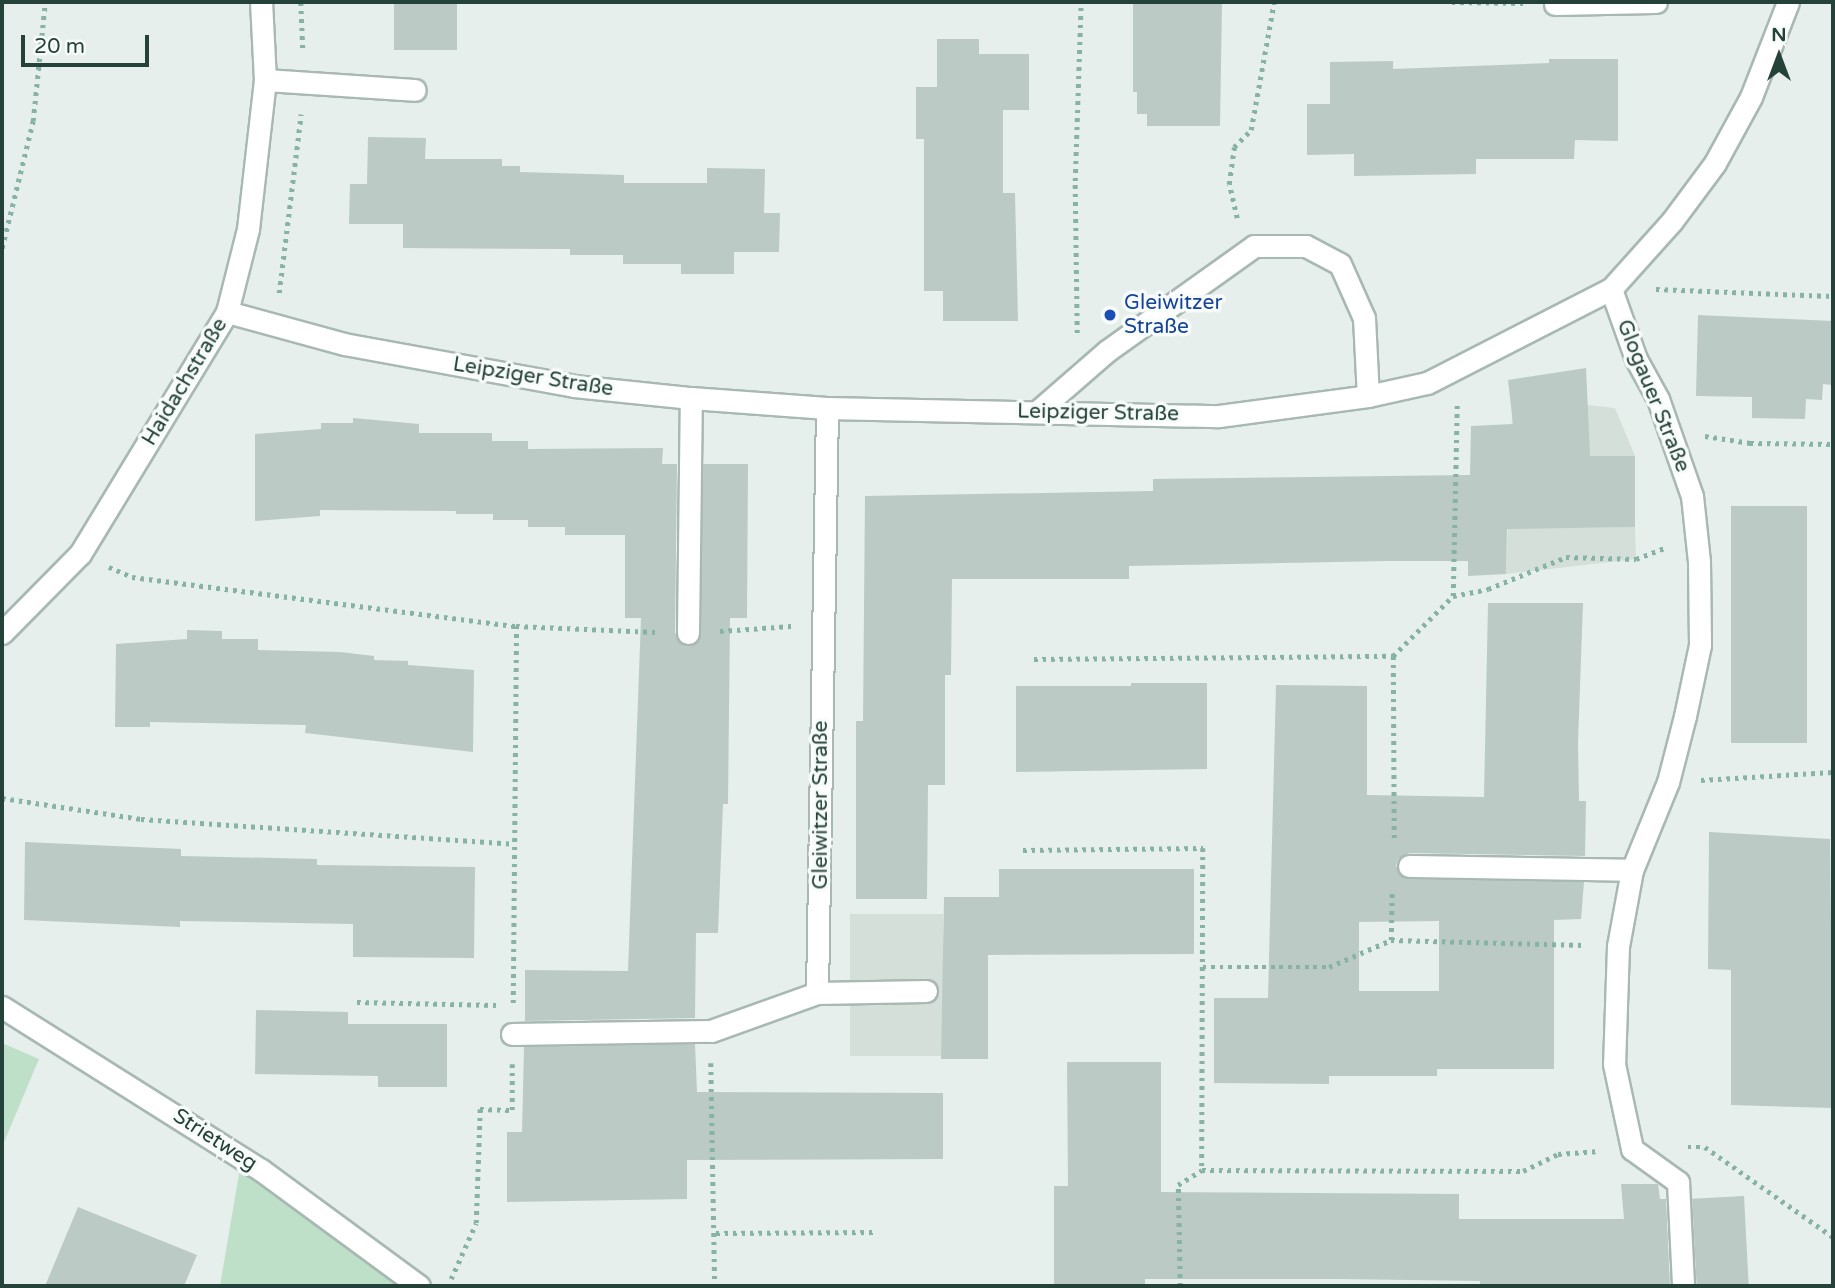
<!DOCTYPE html>
<meta charset="utf-8">
<style>
body{margin:0}
#map{position:relative;width:1835px;height:1288px;overflow:hidden;background:#e6efeb;font-family:"Varela Round",sans-serif}
div>[style]{position:absolute}
.built>*{inset:0;background:#d4dfda;transform-origin:0 0}
.green>*{inset:0;background:#bfe0c8}
.building>*{inset:0;background:#bbcac4;transform-origin:0 0}
.path>*{height:4.5px;margin-top:-2.25px;transform-origin:0;background:repeating-linear-gradient(90deg,#86b3a5 0 3.5px,transparent 0 8.5px)}
.roads{filter:drop-shadow(2px 0 #a8b8b2) drop-shadow(-2px 0 #a8b8b2) drop-shadow(0 2px #a8b8b2) drop-shadow(0 -2px #a8b8b2)}
.lane>*{height:21px;margin:-10.5px;padding:0 10.5px;transform-origin:10.5px;border-radius:10.5px;background:#fff}
.street>*{height:21px;margin:-10.5px;padding:0 10.5px;transform-origin:10.5px;border-radius:10.5px;background:#fff}
.dots>*{width:19px;height:19px;translate:-50% -50%;box-sizing:border-box;border:4px solid #f7fbf9;border-radius:50%}
span{translate:-50% -50%;white-space:nowrap;text-align:center;line-height:1.15;-webkit-text-stroke:7px #f7fbf9;paint-order:stroke}
.transit-label{font-size:21px;color:#164399}
.left{translate:0 -50%;text-align:left}
.street-label{font-size:21px;color:#24423a}
.frame{position:absolute;inset:0;border:4px solid #24423a;pointer-events:none}
.north{position:absolute;left:1744px;top:21px;width:70px;height:70px;-webkit-text-stroke:5px #f7fbf9;paint-order:stroke;rotate:0deg;font-size:19px;font-weight:700;line-height:28px;text-align:center;color:#24423a}
.north::after{content:'';display:block;margin:auto;width:24px;height:32px;background:#24423a;clip-path:polygon(50% 0,100% 100%,50% 72%,0 100%)}
.scale{position:absolute;left:21px;top:35px;width:128px;height:32px;box-sizing:border-box;border:4px solid #24423a;border-top:0;padding-left:9px;font-size:21px;line-height:24px;white-space:nowrap;color:#24423a;-webkit-text-stroke:5px #f7fbf9;paint-order:stroke}
</style>
<div id="map">
<div class="built">
<div style="clip-path:polygon(1588px 405px,1615px 408px,1635px 456px,1559px 456px,1556px 528px,1635px 527px,1636px 559px,1506px 574px,1512px 416px)"></div>
<div style="left:850px;top:914px;width:93px;height:142px"></div>
</div>
<div class="green">
<div style="clip-path:polygon(2px 1043px,39px 1059px,2px 1147px)"></div>
<div style="clip-path:polygon(240px 1168px,413px 1286px,220px 1286px)"></div>
</div>
<div class="building">
<div style="left:394px;top:2px;width:63px;height:48px"></div>
<div style="clip-path:polygon(1133px 2px,1222px 2px,1220px 126px,1147px 126px,1147px 114px,1137px 114px,1137px 92px,1133px 92px)"></div>
<div style="clip-path:polygon(937px 39px,979px 39px,979px 54px,1029px 54px,1029px 110px,1003px 110px,1003px 193px,1015px 193px,1018px 321px,943px 321px,943px 291px,924px 291px,924px 139px,916px 139px,916px 87px,937px 87px)"></div>
<div style="clip-path:polygon(1549px 59px,1618px 59px,1618px 141px,1575px 140px,1574px 159px,1476px 159px,1476px 174px,1354px 176px,1354px 154px,1307px 155px,1307px 104px,1330px 104px,1330px 62px,1393px 61px,1393px 69px,1549px 63px)"></div>
<div style="clip-path:polygon(368px 137px,426px 138px,425px 159px,502px 159px,502px 166px,520px 166px,520px 172px,624px 175px,624px 183px,707px 183px,707px 168px,765px 169px,764px 213px,780px 213px,779px 252px,734px 252px,734px 274px,681px 274px,681px 264px,623px 264px,623px 255px,570px 255px,570px 249px,403px 248px,403px 224px,349px 224px,350px 184px,367px 184px)"></div>
<div style="clip-path:polygon(1698px 315px,1833px 321px,1833px 385px,1823px 384px,1822px 400px,1806px 399px,1805px 419px,1752px 418px,1752px 397px,1696px 396px)"></div>
<div style="clip-path:polygon(1586px 368px,1590px 456px,1635px 456px,1635px 527px,1507px 529px,1506px 574px,1468px 576px,1468px 561px,1387px 561px,1129px 566px,1129px 579px,952px 579px,951px 675px,945px 675px,945px 785px,928px 785px,927px 899px,856px 899px,856px 721px,863px 721px,865px 496px,1153px 491px,1153px 479px,1470px 475px,1471px 426px,1513px 424px,1508px 380px)"></div>
<div style="clip-path:polygon(353px 418px,419px 424px,419px 433px,492px 433px,492px 441px,528px 441px,528px 449px,663px 448px,662px 464px,677px 464px,675px 633px,687px 646px,695px 644px,701px 633px,703px 464px,748px 464px,747px 618px,730px 618px,728px 804px,723px 804px,718px 933px,696px 933px,695px 1018px,525px 1021px,525px 970px,628px 971px,641px 618px,625px 618px,625px 535px,565px 535px,565px 527px,528px 527px,528px 520px,493px 520px,493px 514px,456px 514px,456px 511px,320px 510px,320px 516px,255px 521px,255px 434px,321px 429px,321px 423px,353px 423px)"></div>
<div style="left:1731px;top:506px;width:76px;height:237px"></div>
<div style="clip-path:polygon(evenodd,1488px 603px,1583px 603px,1578px 743px,1579px 801px,1586px 801px,1585px 856px,1409px 853px,1398px 859px,1396px 866px,1409px 879px,1584px 882px,1581px 919px,1554px 920px,1554px 1069px,1437px 1069px,1437px 1076px,1329px 1076px,1329px 1084px,1214px 1083px,1214px 998px,1268px 998px,1276px 685px,1367px 686px,1367px 795px,1484px 797px,1488px 603px,1439px 921px,1439px 991px,1359px 991px,1359px 922px,1439px 921px)"></div>
<div style="clip-path:polygon(187px 630px,222px 631px,222px 639px,258px 639px,258px 650px,340px 652px,374px 656px,374px 660px,408px 661px,408px 665px,474px 670px,473px 752px,305px 733px,306px 725px,150px 722px,150px 727px,115px 727px,116px 644px,187px 639px)"></div>
<div style="clip-path:polygon(1131px 683px,1207px 683px,1207px 769px,1016px 772px,1016px 686px,1131px 686px)"></div>
<div style="clip-path:polygon(1709px 832px,1830px 839px,1833px 1108px,1731px 1105px,1731px 970px,1708px 969px)"></div>
<div style="clip-path:polygon(25px 842px,181px 849px,181px 856px,317px 859px,317px 865px,475px 867px,474px 958px,353px 957px,353px 924px,180px 921px,180px 927px,24px 920px)"></div>
<div style="clip-path:polygon(999px 869px,1194px 869px,1194px 954px,988px 955px,988px 1059px,941px 1059px,944px 897px,999px 897px)"></div>
<div style="clip-path:polygon(256px 1010px,348px 1012px,348px 1024px,447px 1024px,447px 1087px,378px 1087px,378px 1076px,255px 1074px)"></div>
<div style="clip-path:polygon(695px 1044px,697px 1092px,943px 1093px,943px 1159px,687px 1160px,687px 1199px,507px 1202px,507px 1132px,522px 1132px,524px 1047px)"></div>
<div style="clip-path:polygon(1067px 1062px,1161px 1062px,1161px 1192px,1459px 1194px,1459px 1219px,1624px 1219px,1621px 1184px,1658px 1184px,1660px 1199px,1666px 1199px,1670px 1286px,1480px 1286px,1480px 1281px,1339px 1279px,1145px 1279px,1145px 1286px,1054px 1286px,1054px 1186px,1068px 1186px)"></div>
<div style="left:1744px;top:1196px;width:90px;height:52px;rotate:87deg"></div>
<div style="clip-path:polygon(78px 1207px,197px 1255px,184px 1286px,45px 1286px)"></div>
</div>
<div class="path">
<div style="left:301px;top:2px;width:48px;rotate:87.6deg"></div>
<div style="left:1452px;top:2px;width:72px;rotate:0.8deg"></div>
<div style="left:1237px;top:218px;width:35px;rotate:-103deg"></div>
<div style="left:1229px;top:184px;width:37px;rotate:-82deg"></div>
<div style="left:1234px;top:147px;width:24px;rotate:-45deg"></div>
<div style="left:1251px;top:130px;width:130px;rotate:-79.8deg"></div>
<div style="left:2px;top:248px;width:131px;rotate:-76.3deg"></div>
<div style="left:33px;top:121px;width:120px;rotate:-84.2deg"></div>
<div style="left:1656px;top:289px;width:177px;rotate:2.3deg"></div>
<div style="left:279px;top:293px;width:180px;rotate:-83deg"></div>
<div style="left:1077px;top:333px;width:152px;rotate:-90.8deg"></div>
<div style="left:1075px;top:181px;width:179px;rotate:-88.1deg"></div>
<div style="left:1705px;top:436px;width:46px;rotate:8.8deg"></div>
<div style="left:1750px;top:443px;width:83px;rotate:0.7deg"></div>
<div style="left:109px;top:567px;width:25px;rotate:23deg"></div>
<div style="left:132px;top:577px;width:387px;rotate:7.3deg"></div>
<div style="left:516px;top:626px;width:139px;rotate:2.5deg"></div>
<div style="left:1453px;top:596px;width:36px;rotate:-11deg"></div>
<div style="left:1488px;top:589px;width:84px;rotate:-22.3deg"></div>
<div style="left:1566px;top:557px;width:70px;rotate:1.6deg"></div>
<div style="left:1636px;top:559px;width:33px;rotate:-21deg"></div>
<div style="left:720px;top:631px;width:72px;rotate:-4deg"></div>
<div style="left:1034px;top:659px;width:359px;rotate:-0.5deg"></div>
<div style="left:1701px;top:780px;width:132px;rotate:-3.5deg"></div>
<div style="left:2px;top:798px;width:141px;rotate:8.6deg"></div>
<div style="left:141px;top:819px;width:373px;rotate:3.8deg"></div>
<div style="left:1394px;top:838px;width:182px;rotate:-90.3deg"></div>
<div style="left:1393px;top:656px;width:85px;rotate:-45deg"></div>
<div style="left:1453px;top:596px;width:193px;rotate:-88.8deg"></div>
<div style="left:1023px;top:850px;width:180px;rotate:-0.6deg"></div>
<div style="left:1203px;top:848px;width:322px;rotate:90.2deg"></div>
<div style="left:1202px;top:1170px;width:321px;rotate:0.2deg"></div>
<div style="left:1523px;top:1171px;width:39px;rotate:-26deg"></div>
<div style="left:1558px;top:1154px;width:41px;rotate:-4.2deg"></div>
<div style="left:1391px;top:940px;width:48px;rotate:-88.8deg"></div>
<div style="left:1203px;top:967px;width:126px"></div>
<div style="left:1329px;top:967px;width:68px;rotate:-23.5deg"></div>
<div style="left:1391px;top:940px;width:194px;rotate:1.5deg"></div>
<div style="left:357px;top:1002px;width:139px;rotate:1.2deg"></div>
<div style="left:513px;top:1003px;width:377px;rotate:-89.5deg"></div>
<div style="left:711px;top:1063px;width:223px;rotate:89deg"></div>
<div style="left:1688px;top:1147px;width:17px"></div>
<div style="left:1705px;top:1147px;width:156px;rotate:35.1deg"></div>
<div style="left:716px;top:1233px;width:159px;rotate:-0.4deg"></div>
<div style="left:451px;top:1279px;width:61px;rotate:-65.9deg"></div>
<div style="left:476px;top:1223px;width:114px;rotate:-88deg"></div>
<div style="left:480px;top:1109px;width:32px;rotate:2deg"></div>
<div style="left:512px;top:1110px;width:46px;rotate:-90deg"></div>
<div style="left:1180px;top:1286px;width:101px;rotate:-91.1deg"></div>
<div style="left:1178px;top:1185px;width:28px;rotate:-32deg"></div>
</div>
<div class="roads">
<div class="lane">
<div style="left:1555px;top:4px;width:101px;rotate:-1.1deg"></div>
<div style="left:265px;top:80px;width:150px;rotate:3.8deg"></div>
<div style="left:1038px;top:411px;width:91px;rotate:-41deg"></div>
<div style="left:1107px;top:351px;width:181px;rotate:-35.5deg"></div>
<div style="left:1254px;top:246px;width:52px"></div>
<div style="left:1306px;top:246px;width:38px;rotate:28deg"></div>
<div style="left:1340px;top:264px;width:59px;rotate:66deg"></div>
<div style="left:1364px;top:318px;width:78px;rotate:87.1deg"></div>
<div style="left:688px;top:633px;width:235px;rotate:-89.3deg"></div>
<div style="left:512px;top:1034px;width:199px;rotate:-0.9deg"></div>
<div style="left:711px;top:1031px;width:113px;rotate:-19.7deg"></div>
<div style="left:817px;top:993px;width:109px;rotate:-1.1deg"></div>
<div style="left:1632px;top:1149px;width:57px;rotate:35.7deg"></div>
<div style="left:1678px;top:1182px;width:104px;rotate:87.2deg"></div>
</div>
<div class="street">
<div style="left:1611px;top:289px;width:74px;rotate:70.3deg"></div>
<div style="left:1636px;top:359px;width:46px;rotate:61.2deg"></div>
<div style="left:1658px;top:399px;width:103px;rotate:70.7deg"></div>
<div style="left:1692px;top:496px;width:66px;rotate:83.9deg"></div>
<div style="left:1699px;top:562px;width:83px;rotate:89.3deg"></div>
<div style="left:1700px;top:645px;width:73px;rotate:101.9deg"></div>
<div style="left:1685px;top:716px;width:68px;rotate:104.4deg"></div>
<div style="left:1668px;top:782px;width:95px;rotate:112.2deg"></div>
<div style="left:1632px;top:870px;width:77px;rotate:100.4deg"></div>
<div style="left:1618px;top:946px;width:118px;rotate:91.9deg"></div>
<div style="left:1614px;top:1064px;width:87px;rotate:78deg"></div>
<div style="left:227px;top:312px;width:121px;rotate:15.3deg"></div>
<div style="left:344px;top:344px;width:234px;rotate:10.3deg"></div>
<div style="left:574px;top:386px;width:118px;rotate:5.9deg"></div>
<div style="left:691px;top:398px;width:136px;rotate:4.2deg"></div>
<div style="left:827px;top:408px;width:392px;rotate:1.2deg"></div>
<div style="left:1219px;top:416px;width:150px;rotate:-7.6deg"></div>
<div style="left:1368px;top:396px;width:60px;rotate:-12.4deg"></div>
<div style="left:1427px;top:383px;width:207px;rotate:-27.1deg"></div>
<div style="left:1611px;top:289px;width:91px;rotate:-48.1deg"></div>
<div style="left:1672px;top:221px;width:72px;rotate:-53.4deg"></div>
<div style="left:1715px;top:163px;width:75px;rotate:-61.4deg"></div>
<div style="left:1751px;top:97px;width:102px;rotate:-68.7deg"></div>
<div style="left:2px;top:633px;width:111px;rotate:-45.4deg"></div>
<div style="left:80px;top:554px;width:283px;rotate:-58.7deg"></div>
<div style="left:227px;top:312px;width:86px;rotate:-75.8deg"></div>
<div style="left:248px;top:229px;width:150px;rotate:-83.5deg"></div>
<div style="left:265px;top:80px;width:78px;rotate:-92.9deg"></div>
<div style="left:1409px;top:866px;width:223px;rotate:1deg"></div>
<div style="left:817px;top:993px;width:585px;rotate:-89.02deg"></div>
<div style="left:2px;top:1007px;width:306px;rotate:32.2deg"></div>
<div style="left:261px;top:1170px;width:196px;rotate:36.3deg"></div>
</div>
</div>
<div class="dots">
<div style="left:1110px;top:315px;background:#1a4fb4"></div>
</div>
<div class="transit-label">
<span class="left" style="left:1124px;top:315px">Gleiwitzer<br>Straße</span>
</div>
<div class="street-label">
<span style="left:533px;top:377px;rotate:9deg">Leipziger Straße</span>
<span style="left:185px;top:382px;rotate:-59deg">Haidachstraße</span>
<span style="left:1653px;top:396px;rotate:68deg">Glogauer Straße</span>
<span style="left:1098px;top:413px;rotate:1deg">Leipziger Straße</span>
<span style="left:821px;top:805px;rotate:-90deg">Gleiwitzer Straße</span>
<span style="left:215px;top:1140px;rotate:33deg">Strietweg</span>
</div>
<div class="frame"></div>
<div class="north">N</div>
<div class="scale">20 m</div>
</div>
